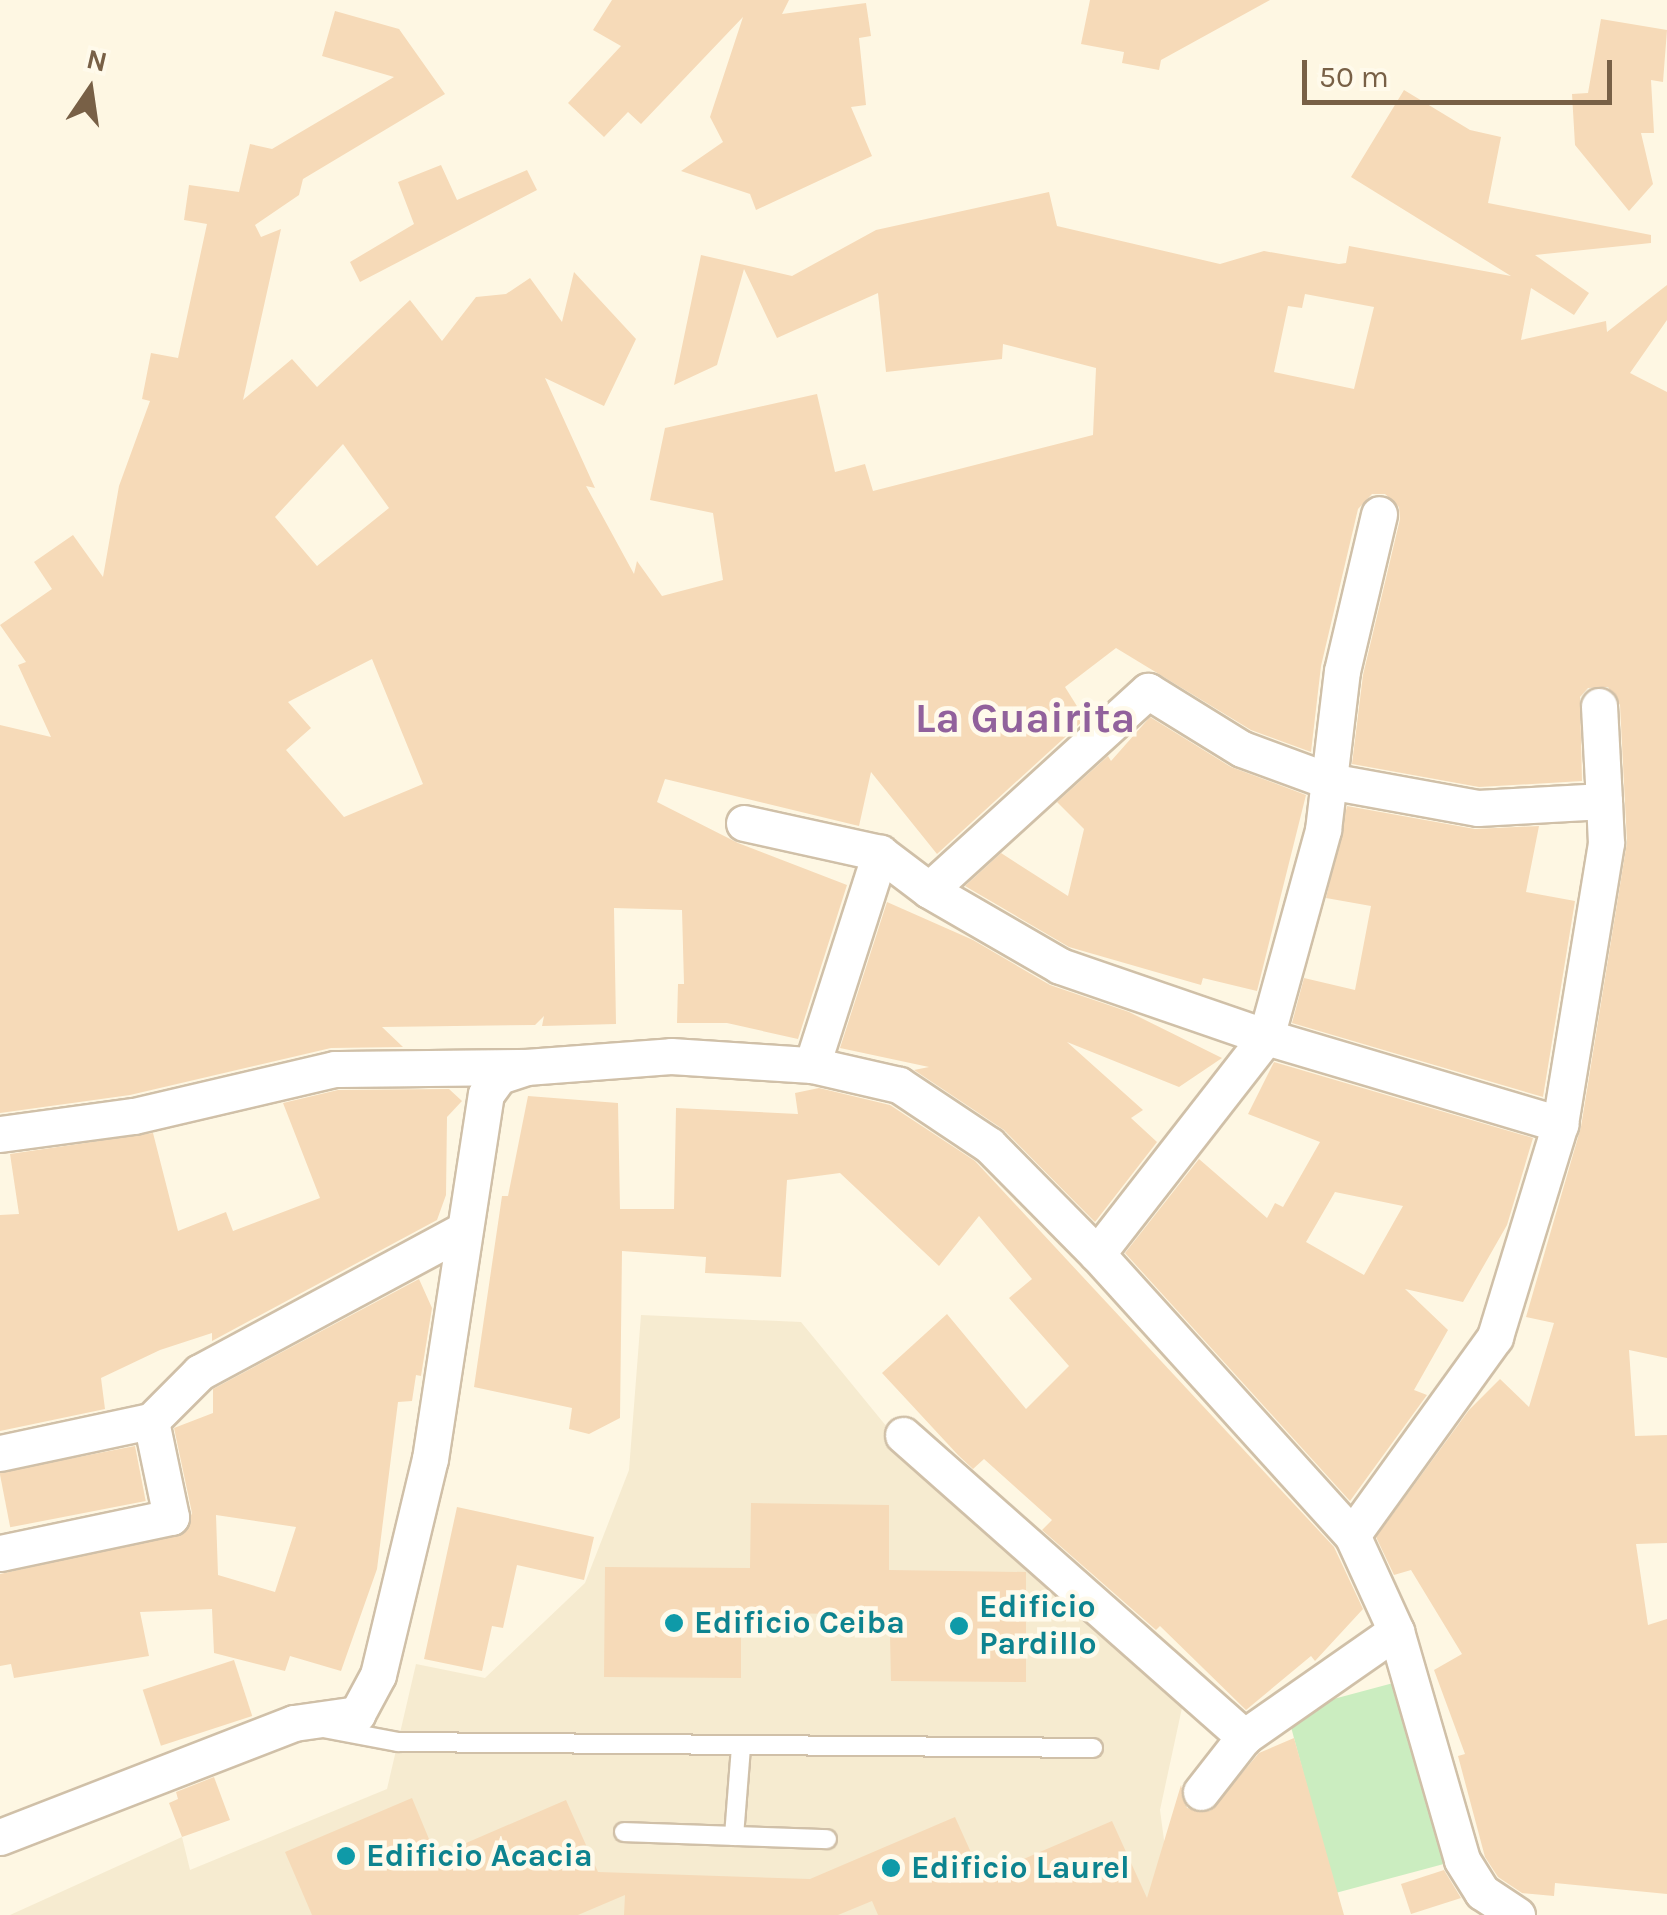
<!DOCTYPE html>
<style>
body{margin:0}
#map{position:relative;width:1667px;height:1915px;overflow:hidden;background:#fef7e3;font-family:Karla,sans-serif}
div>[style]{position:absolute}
.residential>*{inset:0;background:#f6ebd0}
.green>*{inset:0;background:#cbedc0;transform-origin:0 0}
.building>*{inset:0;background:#f6dab8;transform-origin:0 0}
.roads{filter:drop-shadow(2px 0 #d0c0a8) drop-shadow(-2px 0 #d0c0a8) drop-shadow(0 2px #d0c0a8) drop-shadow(0 -2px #d0c0a8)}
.lane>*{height:18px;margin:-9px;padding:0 9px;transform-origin:9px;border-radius:9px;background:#fff}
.street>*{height:35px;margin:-17.5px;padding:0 17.5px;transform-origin:17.5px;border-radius:17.5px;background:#fff}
.dots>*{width:28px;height:28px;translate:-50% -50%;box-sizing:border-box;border:5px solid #fffaeb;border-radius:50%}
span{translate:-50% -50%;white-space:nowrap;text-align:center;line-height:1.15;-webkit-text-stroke:9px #fffaeb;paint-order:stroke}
.culture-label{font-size:32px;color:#0d838f;font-weight:700}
.left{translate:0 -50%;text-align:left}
.district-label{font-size:42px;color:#91619c;font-weight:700}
.north{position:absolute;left:40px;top:40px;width:100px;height:100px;-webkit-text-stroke:8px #fffaeb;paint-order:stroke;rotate:13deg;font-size:28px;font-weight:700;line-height:40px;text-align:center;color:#786046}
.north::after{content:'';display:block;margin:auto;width:35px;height:45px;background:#786046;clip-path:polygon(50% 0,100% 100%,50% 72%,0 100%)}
.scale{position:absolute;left:1302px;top:60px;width:310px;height:45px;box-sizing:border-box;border:5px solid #786046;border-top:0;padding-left:12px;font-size:30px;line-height:35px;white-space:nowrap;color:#786046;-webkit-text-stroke:8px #fffaeb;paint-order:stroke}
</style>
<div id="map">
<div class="residential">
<div style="clip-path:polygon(641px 1315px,801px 1322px,896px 1438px,1185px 1694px,1160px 1810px,1174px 1915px,10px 1915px,182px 1837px,190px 1870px,387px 1789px,416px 1664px,485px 1678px,585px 1583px,629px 1470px)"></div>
</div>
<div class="green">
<div style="left:1397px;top:1682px;width:188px;height:114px;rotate:75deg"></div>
</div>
<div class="building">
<div style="clip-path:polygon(612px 0,789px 0,782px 14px,866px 3px,871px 36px,859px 38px,866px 105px,851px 107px,872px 156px,756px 210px,750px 194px,681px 171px,723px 142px,710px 117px,743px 17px,641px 124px,628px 112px,604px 137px,568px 103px,621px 46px,593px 30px)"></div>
<div style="clip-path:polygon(1090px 0,1270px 0,1161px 60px,1159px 70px,1122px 63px,1124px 52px,1081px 44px)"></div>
<div style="clip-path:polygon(evenodd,335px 11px,399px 29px,445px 94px,303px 179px,299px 195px,255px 225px,261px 237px,281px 229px,243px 400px,292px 359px,317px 387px,410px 300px,442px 341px,476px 297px,506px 294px,530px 278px,562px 322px,574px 272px,636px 339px,604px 406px,545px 378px,595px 488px,586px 486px,634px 574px,637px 561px,662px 596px,723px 580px,713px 513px,650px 500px,665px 428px,817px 394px,835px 472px,865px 464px,873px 491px,1093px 435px,1096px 368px,1003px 344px,1002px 359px,886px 372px,878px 293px,777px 338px,744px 269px,717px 365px,674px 385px,701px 255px,792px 276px,876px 230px,1049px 192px,1057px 226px,1220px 264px,1264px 251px,1339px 264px,1346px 263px,1349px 246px,1511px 276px,1351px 177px,1404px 90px,1470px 130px,1501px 137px,1488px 203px,1651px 235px,1651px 243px,1535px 255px,1589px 293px,1574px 315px,1531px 288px,1521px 340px,1606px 321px,1607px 332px,1667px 285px,1667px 320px,1630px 373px,1667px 392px,1667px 1358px,1629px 1350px,1635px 1436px,1667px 1435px,1667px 1543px,1636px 1544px,1648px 1625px,1667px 1619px,1667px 1894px,1555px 1883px,1554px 1896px,1522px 1893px,1498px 1877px,1485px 1857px,1458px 1756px,1465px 1754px,1434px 1670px,1462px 1654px,1411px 1570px,1394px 1575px,1376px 1537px,1469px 1410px,1500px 1379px,1529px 1407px,1554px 1323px,1526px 1317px,1581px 1127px,1627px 842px,1620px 705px,1608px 687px,1588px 688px,1580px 697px,1582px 781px,1479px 787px,1352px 764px,1363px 675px,1400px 519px,1399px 507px,1385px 494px,1372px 494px,1358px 509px,1321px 666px,1311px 752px,1251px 730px,1116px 648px,1065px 687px,1085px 719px,937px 854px,871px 772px,859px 826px,665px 779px,657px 802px,738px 843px,847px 885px,798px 1039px,727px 1023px,677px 1023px,678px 984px,684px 984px,682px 910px,614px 908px,616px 1024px,542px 1026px,544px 1016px,535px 1025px,382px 1027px,403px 1047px,331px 1048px,130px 1095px,0 1113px,0 725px,51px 737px,18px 665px,26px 662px,0 625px,52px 589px,34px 562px,73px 535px,103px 577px,119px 486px,150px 401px,142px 399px,151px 353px,178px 358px,207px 224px,184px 220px,189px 185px,239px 192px,250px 144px,272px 149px,394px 77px,322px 56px,335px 11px,1305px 294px,1374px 307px,1354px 389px,1274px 372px,1288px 306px,1302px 308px,1305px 294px,335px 11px,343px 444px,389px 508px,317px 566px,275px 517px,343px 444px,335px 11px,372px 659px,423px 784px,344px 817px,286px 750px,311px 728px,288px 702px,372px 659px)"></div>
<div style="clip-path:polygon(1601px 19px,1667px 30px,1663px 82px,1651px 80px,1654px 133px,1641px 133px,1653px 184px,1629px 211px,1575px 145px,1572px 94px,1588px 93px)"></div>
<div style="clip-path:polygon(441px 165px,457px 200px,527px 170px,537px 190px,360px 282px,350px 262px,414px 224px,398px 182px)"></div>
<div style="clip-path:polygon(1150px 717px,1231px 767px,1306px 795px,1257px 991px,1203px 978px,1201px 985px,1069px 947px,965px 886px,1001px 853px,1068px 896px,1084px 829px,1057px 802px,1108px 756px,1111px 761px)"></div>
<div style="clip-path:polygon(1347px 806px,1475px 829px,1539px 826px,1526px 892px,1575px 901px,1543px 1097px,1292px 1023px,1304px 978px,1355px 990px,1371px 906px,1326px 898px)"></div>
<div style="clip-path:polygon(887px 902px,973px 940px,1050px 985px,1129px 1012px,1222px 1058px,1179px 1087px,1067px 1042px,1143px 1110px,1131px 1118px,1157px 1142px,1095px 1222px,1004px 1130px,914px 1070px,929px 1067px,840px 1048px)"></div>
<div style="clip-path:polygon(evenodd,1274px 1062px,1533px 1138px,1507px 1225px,1463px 1302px,1405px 1289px,1448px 1330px,1414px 1390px,1427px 1395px,1350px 1501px,1125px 1253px,1199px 1159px,1267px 1218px,1275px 1203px,1283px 1207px,1320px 1142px,1248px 1114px,1274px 1062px,1335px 1192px,1403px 1206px,1364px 1275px,1306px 1242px,1335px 1192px)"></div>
<div style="clip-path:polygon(819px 1088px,890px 1105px,975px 1161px,1334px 1547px,1363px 1609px,1315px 1661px,1311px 1656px,1246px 1710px,1160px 1626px,1156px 1630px,1042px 1530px,1052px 1520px,984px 1459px,973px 1469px,958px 1455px,882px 1373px,947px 1314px,1026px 1409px,1069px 1366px,1009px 1298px,1032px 1279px,979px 1216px,939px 1266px,840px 1173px,787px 1180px,781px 1277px,705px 1273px,706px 1257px,622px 1251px,620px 1418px,589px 1434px,569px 1429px,572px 1408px,474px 1387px,502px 1196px,508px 1196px,528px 1096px,618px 1103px,620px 1209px,674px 1209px,676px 1108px,798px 1114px,795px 1093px)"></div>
<div style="clip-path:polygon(449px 1089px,462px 1101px,447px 1117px,446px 1195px,437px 1220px,212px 1341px,212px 1333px,160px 1350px,101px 1378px,105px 1409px,0 1431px,0 1215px,19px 1214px,10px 1154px,153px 1133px,178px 1231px,226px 1212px,233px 1231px,320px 1198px,283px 1103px,338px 1090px)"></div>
<div style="clip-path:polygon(evenodd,419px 1279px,432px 1308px,421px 1376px,416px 1375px,412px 1401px,398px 1402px,377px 1569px,341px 1671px,290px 1656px,285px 1671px,214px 1653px,212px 1609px,140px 1612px,149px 1656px,14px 1678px,11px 1664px,0 1666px,0 1574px,184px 1533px,192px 1513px,174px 1428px,213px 1413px,213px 1389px,419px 1279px,216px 1515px,296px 1527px,275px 1592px,218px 1575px,216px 1515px)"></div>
<div style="left:135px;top:1446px;width:56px;height:138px;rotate:79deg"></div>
<div style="clip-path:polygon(751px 1503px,889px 1505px,889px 1570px,1026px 1572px,1026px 1682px,891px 1681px,890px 1635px,874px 1614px,741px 1613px,741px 1678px,604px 1677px,605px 1567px,750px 1568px)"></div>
<div style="clip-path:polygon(457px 1507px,594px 1537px,584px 1580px,517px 1565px,503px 1628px,492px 1626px,482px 1671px,424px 1659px)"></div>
<div style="left:234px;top:1660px;width:59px;height:96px;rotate:72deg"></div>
<div style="clip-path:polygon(1294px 1738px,1344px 1915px,878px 1915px,872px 1901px,838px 1915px,624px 1915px,625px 1895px,578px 1915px,312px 1915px,285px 1852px,412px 1798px,436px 1856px,566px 1800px,598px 1872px,810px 1879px,955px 1817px,982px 1877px,1112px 1821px,1147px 1898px,1181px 1785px,1187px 1808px,1210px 1811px,1259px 1753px)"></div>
<div style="clip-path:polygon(214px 1777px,230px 1820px,182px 1837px,169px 1803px,178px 1799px,176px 1792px)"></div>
<div style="clip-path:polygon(1444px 1870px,1461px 1898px,1411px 1914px,1401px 1884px)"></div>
</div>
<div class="roads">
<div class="lane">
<div style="left:324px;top:1728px;width:75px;rotate:10.7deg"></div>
<div style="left:398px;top:1742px;width:695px;rotate:0.49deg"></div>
<div style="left:624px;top:1832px;width:203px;rotate:2deg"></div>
<div style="left:734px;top:1836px;width:89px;rotate:-85.5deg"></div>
</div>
<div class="street">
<div style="left:1599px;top:706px;width:95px;rotate:87deg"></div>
<div style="left:744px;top:823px;width:139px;rotate:12.4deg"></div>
<div style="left:880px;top:853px;width:61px;rotate:37.1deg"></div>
<div style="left:929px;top:890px;width:151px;rotate:30.1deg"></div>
<div style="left:1060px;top:966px;width:218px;rotate:19deg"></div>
<div style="left:1266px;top:1037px;width:307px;rotate:16.5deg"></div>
<div style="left:1560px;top:1124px;width:223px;rotate:107deg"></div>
<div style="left:1495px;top:1337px;width:244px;rotate:125.8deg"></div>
<div style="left:929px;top:890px;width:296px;rotate:-42.3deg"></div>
<div style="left:1148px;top:691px;width:110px;rotate:31.7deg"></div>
<div style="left:1242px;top:749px;width:93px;rotate:20.2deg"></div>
<div style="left:1329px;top:781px;width:151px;rotate:10.3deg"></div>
<div style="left:1478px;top:808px;width:126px;rotate:-3.2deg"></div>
<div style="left:1604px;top:801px;width:42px;rotate:87.3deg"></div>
<div style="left:1606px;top:843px;width:285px;rotate:99.3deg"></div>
<div style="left:812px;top:1065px;width:223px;rotate:-72.2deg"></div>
<div style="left:0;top:1134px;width:135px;rotate:-7.7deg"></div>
<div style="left:134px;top:1116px;width:206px;rotate:-13.2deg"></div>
<div style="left:335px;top:1069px;width:187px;rotate:-0.6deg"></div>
<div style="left:1097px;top:1254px;width:275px;rotate:-52.1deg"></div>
<div style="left:1266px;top:1037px;width:215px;rotate:-74.6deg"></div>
<div style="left:1323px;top:830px;width:160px;rotate:-83.2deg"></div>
<div style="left:1342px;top:671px;width:161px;rotate:-76.7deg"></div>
<div style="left:151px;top:1421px;width:69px;rotate:-45deg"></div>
<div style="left:200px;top:1372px;width:300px;rotate:-28.3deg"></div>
<div style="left:903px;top:1435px;width:456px;rotate:41.5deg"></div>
<div style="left:1244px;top:1737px;width:185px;rotate:-34.9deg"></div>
<div style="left:0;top:1453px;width:154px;rotate:-12deg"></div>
<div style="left:151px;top:1421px;width:98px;rotate:78.2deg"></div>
<div style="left:171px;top:1517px;width:175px;rotate:168.1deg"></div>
<div style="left:1201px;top:1792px;width:70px;rotate:-52deg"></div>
<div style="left:0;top:1837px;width:315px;rotate:-21.2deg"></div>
<div style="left:294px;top:1723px;width:64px;rotate:-8.1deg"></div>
<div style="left:357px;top:1714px;width:44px;rotate:-61.7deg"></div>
<div style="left:378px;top:1675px;width:222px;rotate:-76.5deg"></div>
<div style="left:430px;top:1459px;width:369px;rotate:-81.3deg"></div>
<div style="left:486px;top:1094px;width:22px;rotate:-54deg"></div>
<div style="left:499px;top:1076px;width:28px;rotate:-18deg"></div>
<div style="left:526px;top:1067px;width:145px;rotate:-4.3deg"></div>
<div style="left:671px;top:1056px;width:141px;rotate:3.7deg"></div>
<div style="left:812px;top:1065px;width:89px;rotate:12.9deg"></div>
<div style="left:899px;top:1085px;width:108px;rotate:33.7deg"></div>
<div style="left:989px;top:1145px;width:153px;rotate:45.3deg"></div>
<div style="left:1097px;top:1254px;width:379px;rotate:47.8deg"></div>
<div style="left:1352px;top:1535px;width:106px;rotate:65.4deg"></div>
<div style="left:1396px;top:1631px;width:238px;rotate:73.9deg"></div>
<div style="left:1462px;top:1860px;width:38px;rotate:58deg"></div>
<div style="left:1482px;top:1892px;width:42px;rotate:33.3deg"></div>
</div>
</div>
<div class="dots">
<div style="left:674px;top:1623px;background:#0f9aa8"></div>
<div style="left:959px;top:1626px;background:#0f9aa8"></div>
<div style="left:346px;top:1856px;background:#0f9aa8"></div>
<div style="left:891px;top:1868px;background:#0f9aa8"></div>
</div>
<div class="culture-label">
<span class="left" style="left:979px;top:1626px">Edificio<br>Pardillo</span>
<span class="left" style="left:694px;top:1623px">Edificio Ceiba</span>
<span class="left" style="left:366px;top:1856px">Edificio Acacia</span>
<span class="left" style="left:911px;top:1868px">Edificio Laurel</span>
</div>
<div class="district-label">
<span style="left:1025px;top:718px">La Guairita</span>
</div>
<div class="north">N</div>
<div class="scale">50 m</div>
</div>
